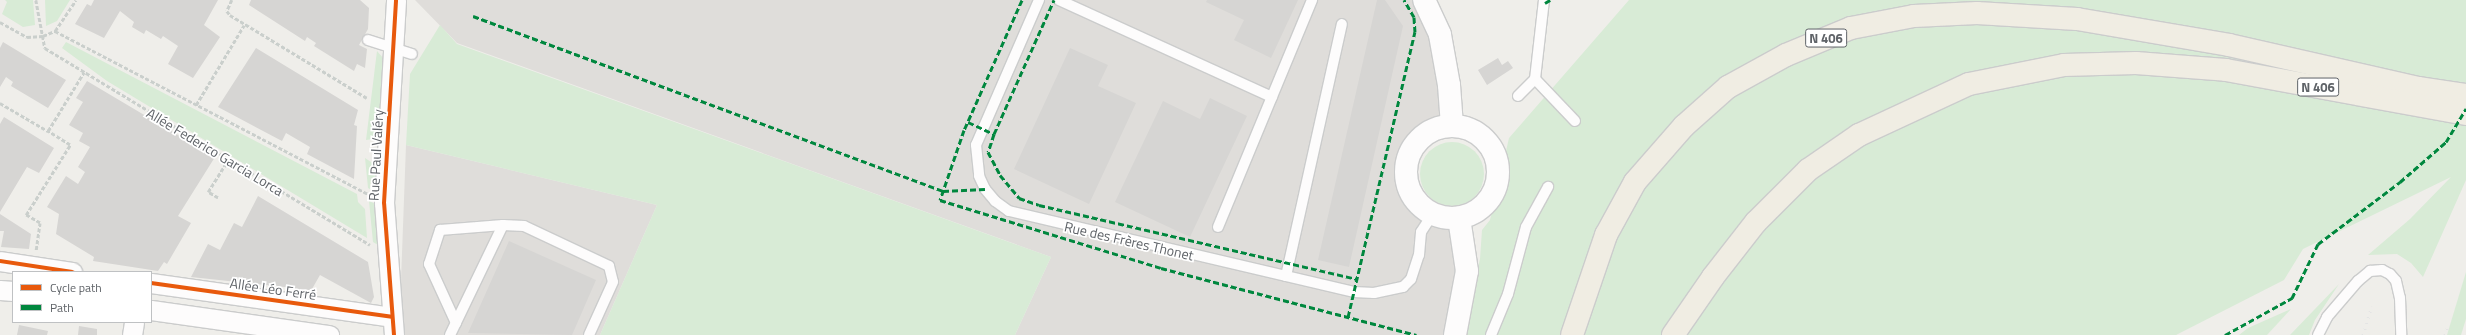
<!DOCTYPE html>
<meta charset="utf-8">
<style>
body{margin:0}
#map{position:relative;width:2466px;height:335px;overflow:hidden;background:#efeeea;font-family:"Titillium Web",sans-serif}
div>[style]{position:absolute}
.industrial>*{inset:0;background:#dfddda}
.green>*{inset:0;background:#d8ebd6}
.round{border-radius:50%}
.building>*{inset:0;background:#d6d5d3}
.path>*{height:2.5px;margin-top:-1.25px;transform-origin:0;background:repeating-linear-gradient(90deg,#cacfcc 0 4px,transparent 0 6px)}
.roads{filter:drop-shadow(1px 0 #cbcccc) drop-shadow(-1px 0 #cbcccc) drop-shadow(0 1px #cbcccc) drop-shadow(0 -1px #cbcccc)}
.lane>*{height:10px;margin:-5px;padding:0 5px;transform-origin:5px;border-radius:5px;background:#fdfcfc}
.street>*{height:19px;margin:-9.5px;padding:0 9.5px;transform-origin:9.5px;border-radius:9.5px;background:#fdfcfc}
.secondary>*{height:22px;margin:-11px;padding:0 11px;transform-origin:11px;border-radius:11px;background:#fdfcfc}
.secondary>.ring{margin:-11px;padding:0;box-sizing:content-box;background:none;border:22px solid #fdfcfc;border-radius:50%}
.highway>*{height:22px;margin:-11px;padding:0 11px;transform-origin:11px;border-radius:11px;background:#f0ede3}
.rail>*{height:3px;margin-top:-1.5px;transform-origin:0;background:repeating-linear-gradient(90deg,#e4e4e4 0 1px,transparent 0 6px)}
.quiet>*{height:3px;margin-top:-1.5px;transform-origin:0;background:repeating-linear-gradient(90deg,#00873e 0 6px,transparent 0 9px)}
.cycleway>*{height:4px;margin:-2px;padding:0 2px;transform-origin:2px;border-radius:2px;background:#e8590c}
span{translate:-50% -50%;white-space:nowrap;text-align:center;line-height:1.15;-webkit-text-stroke:3.5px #fff;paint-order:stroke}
.shield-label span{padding:1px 3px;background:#fff;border:1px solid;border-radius:3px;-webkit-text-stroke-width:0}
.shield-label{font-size:13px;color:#5f6368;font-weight:700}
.street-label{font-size:14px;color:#5f6368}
.legend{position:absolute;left:12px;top:271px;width:140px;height:52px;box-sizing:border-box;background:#fff;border:1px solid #bfc1c3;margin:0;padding:5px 7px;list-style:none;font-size:12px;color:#5f6368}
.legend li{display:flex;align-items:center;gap:8px;height:20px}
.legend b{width:20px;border:1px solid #bfc1c3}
</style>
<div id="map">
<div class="industrial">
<div style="clip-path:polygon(415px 0,1420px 0,1451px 112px,1406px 166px,1416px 202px,1459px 218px,1455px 335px,1015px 335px,1051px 257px,457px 43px)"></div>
<div style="clip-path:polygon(406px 145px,657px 205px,600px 335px,399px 335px)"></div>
</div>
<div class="green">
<div style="clip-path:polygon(5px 0,33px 0,35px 25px,23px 27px,2px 14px,7px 2px)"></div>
<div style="clip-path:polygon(45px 0,70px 0,57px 21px,46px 26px)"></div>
<div style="clip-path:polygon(1629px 0,2466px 0,2466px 180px,2423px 277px,2411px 263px,2397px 254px,2368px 255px,2410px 219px,2451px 177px,2303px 249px,2284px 280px,2176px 335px,1462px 335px,1480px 259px,1482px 230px,1490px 220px,1509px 138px)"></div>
<div style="clip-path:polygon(440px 25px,457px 44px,1051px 257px,1015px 335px,600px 335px,657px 205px,406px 145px,410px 74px)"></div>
<div style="clip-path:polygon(66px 42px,357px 194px,358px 202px,365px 209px,367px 238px,107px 81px,62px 48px)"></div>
<div style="clip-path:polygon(377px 51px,383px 58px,380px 138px,366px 140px)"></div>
<div class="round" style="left:1420px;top:142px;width:64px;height:64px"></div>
<div style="clip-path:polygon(365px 158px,377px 166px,379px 178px,371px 178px,370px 188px,379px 188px,378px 194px,368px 188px)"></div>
<div style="clip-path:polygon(369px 201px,378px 205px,378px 245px,373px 242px)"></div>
<div style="clip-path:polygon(2466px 272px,2466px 319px,2461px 335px,2447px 335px)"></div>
<div style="clip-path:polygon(2339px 284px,2315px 320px,2309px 335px,2290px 335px)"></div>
<div style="clip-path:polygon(2291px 309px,2267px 335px,2239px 335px,2248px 328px)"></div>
</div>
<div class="building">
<div style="clip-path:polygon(94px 0,218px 0,204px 25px,220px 37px,193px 78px,168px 64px,178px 46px,163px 36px,161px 39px,146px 30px,144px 34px,132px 27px,134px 22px,120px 11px,104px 38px,75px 24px,87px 4px,91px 6px)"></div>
<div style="clip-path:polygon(251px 0,360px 0,369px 8px,368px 29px,359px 45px,367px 49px,365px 68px,357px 64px,354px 71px,314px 46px,316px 43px,307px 37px,305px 41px,249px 5px)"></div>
<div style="clip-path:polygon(1207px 0,1298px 0,1271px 58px,1234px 40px,1244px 20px,1206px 2px)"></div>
<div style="clip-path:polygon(1377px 0,1385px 0,1403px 26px,1349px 267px,1318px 260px)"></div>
<div style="clip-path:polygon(3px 42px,66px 80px,48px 108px,11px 86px,13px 82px,6px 77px,0 87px,0 48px)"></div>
<div style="clip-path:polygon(256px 48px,358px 110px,354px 125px,357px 126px,354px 179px,307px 154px,310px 147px,286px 133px,282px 141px,218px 107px)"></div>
<div style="clip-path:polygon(1070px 48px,1108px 65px,1098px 86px,1136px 103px,1089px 204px,1014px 169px)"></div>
<div style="clip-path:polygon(1498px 58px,1502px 65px,1508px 61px,1513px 68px,1487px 85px,1478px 70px)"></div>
<div style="clip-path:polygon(87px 81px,215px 157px,178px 216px,191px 223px,167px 264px,164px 262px,158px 271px,93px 261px,94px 257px,56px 234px,59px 214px,47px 207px,66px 176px,78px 184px,85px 172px,78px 167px,90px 147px,79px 141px,83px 133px,69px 125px,83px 102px,76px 98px)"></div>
<div style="clip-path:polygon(1210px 98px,1247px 116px,1190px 237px,1115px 202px,1163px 101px,1200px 119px)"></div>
<div style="clip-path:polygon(4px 117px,54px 148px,39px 173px,27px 167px,0 212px,0 124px)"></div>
<div style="clip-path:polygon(258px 196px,368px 262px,374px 297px,371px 303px,320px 275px,308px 296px,294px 288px,191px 277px,208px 244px,220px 250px,234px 223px,242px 227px)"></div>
<div style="clip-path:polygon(0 214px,31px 234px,29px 249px,1px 247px,4px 231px,0 231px)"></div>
<div style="clip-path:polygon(509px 241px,596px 280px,572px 335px,468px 333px)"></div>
<div style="clip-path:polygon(19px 325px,48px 331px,47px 335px,17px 335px)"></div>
<div style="clip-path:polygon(79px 326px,97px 329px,97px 335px,78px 335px)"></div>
</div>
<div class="path">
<div style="left:36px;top:0;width:49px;rotate:79.4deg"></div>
<div style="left:45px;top:48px;width:380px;rotate:31.2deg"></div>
<div style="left:232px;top:0;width:12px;rotate:114deg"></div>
<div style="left:227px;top:11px;width:5px;rotate:53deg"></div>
<div style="left:230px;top:15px;width:160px;rotate:31.2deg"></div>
<div style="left:0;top:22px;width:31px;rotate:29deg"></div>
<div style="left:27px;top:37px;width:16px;rotate:-4deg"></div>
<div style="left:43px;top:36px;width:13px;rotate:-23deg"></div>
<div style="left:55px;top:31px;width:37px;rotate:-56deg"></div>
<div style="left:55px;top:31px;width:353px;rotate:27.5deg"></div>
<div style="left:0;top:103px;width:56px;rotate:30.3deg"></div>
<div style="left:196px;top:105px;width:93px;rotate:-59deg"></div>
<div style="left:218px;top:198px;width:12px;rotate:-149deg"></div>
<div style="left:208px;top:192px;width:38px;rotate:-58deg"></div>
<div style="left:36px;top:250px;width:27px;rotate:-82deg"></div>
<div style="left:40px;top:223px;width:16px;rotate:-150deg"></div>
<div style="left:26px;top:215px;width:83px;rotate:-57.8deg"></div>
<div style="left:70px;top:145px;width:26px;rotate:-148deg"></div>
<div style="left:48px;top:131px;width:69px;rotate:-58.6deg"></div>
</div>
<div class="roads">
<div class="lane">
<div style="left:1039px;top:0;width:158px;rotate:113.5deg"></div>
<div style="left:976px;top:145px;width:31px;rotate:84deg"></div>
<div style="left:979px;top:176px;width:14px;rotate:65deg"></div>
<div style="left:985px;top:189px;width:16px;rotate:50deg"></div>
<div style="left:995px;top:201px;width:17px;rotate:36deg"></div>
<div style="left:1009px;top:211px;width:354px;rotate:13.2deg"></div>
<div style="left:1354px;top:292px;width:20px;rotate:3deg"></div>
<div style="left:1374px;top:293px;width:30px;rotate:-12deg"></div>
<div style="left:1403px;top:287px;width:11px;rotate:-45deg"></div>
<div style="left:1411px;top:279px;width:25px;rotate:-72deg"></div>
<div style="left:1419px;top:255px;width:23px;rotate:-85deg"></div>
<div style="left:1421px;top:232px;width:20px;rotate:-57deg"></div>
<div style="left:1059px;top:0;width:234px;rotate:24.5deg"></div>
<div style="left:1544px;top:0;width:80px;rotate:96.5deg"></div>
<div style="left:1535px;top:79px;width:58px;rotate:46.4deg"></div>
<div style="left:368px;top:40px;width:46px;rotate:17.7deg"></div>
<div style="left:1518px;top:96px;width:24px;rotate:-45deg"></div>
<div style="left:1218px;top:227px;width:246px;rotate:-67.5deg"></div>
<div style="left:1286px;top:276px;width:258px;rotate:-77.5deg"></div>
<div style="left:456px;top:323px;width:65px;rotate:-114.6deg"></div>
<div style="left:429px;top:264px;width:36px;rotate:-72deg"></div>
<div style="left:440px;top:230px;width:63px;rotate:-4.5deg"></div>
<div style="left:450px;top:335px;width:122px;rotate:-64.3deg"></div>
<div style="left:503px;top:225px;width:21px;rotate:3deg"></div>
<div style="left:524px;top:226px;width:94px;rotate:25.2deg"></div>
<div style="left:609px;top:266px;width:16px;rotate:76deg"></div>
<div style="left:613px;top:282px;width:58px;rotate:114.4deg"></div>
<div style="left:1491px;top:335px;width:44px;rotate:-67.5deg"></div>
<div style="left:1508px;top:294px;width:69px;rotate:-75deg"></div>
<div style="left:1526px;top:227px;width:46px;rotate:-61.2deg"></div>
<div style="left:2318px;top:335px;width:20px;rotate:-63deg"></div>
<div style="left:2327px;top:317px;width:48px;rotate:-49.3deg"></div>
<div style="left:2358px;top:281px;width:16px;rotate:-40deg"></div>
<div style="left:2370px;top:271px;width:12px;rotate:-5deg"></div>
<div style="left:2382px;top:270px;width:9px;rotate:27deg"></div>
<div style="left:2390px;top:274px;width:9px;rotate:49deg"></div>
<div style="left:2396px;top:281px;width:17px;rotate:77deg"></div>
<div style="left:2400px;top:298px;width:37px;rotate:88deg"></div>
</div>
<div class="street">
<div style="left:0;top:261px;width:73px;rotate:8.7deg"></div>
<div style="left:151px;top:283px;width:243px;rotate:8deg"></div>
<div style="left:0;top:290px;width:13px;rotate:4deg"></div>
<div style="left:151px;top:310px;width:180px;rotate:8deg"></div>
<div style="left:132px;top:335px;width:13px;rotate:-81deg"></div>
<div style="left:394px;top:335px;width:132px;rotate:-94.3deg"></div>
<div style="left:384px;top:203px;width:203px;rotate:-86.6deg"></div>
</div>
<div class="secondary">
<div style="left:1424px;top:0;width:38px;rotate:65deg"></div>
<div style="left:1440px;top:35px;width:51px;rotate:79.8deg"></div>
<div style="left:1449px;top:85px;width:41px;rotate:85.8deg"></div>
<div class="ring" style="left:1406px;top:126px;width:70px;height:70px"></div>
<div style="left:1455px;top:335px;width:65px;rotate:-79.4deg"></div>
<div style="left:1467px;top:271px;width:54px;rotate:-98.6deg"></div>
</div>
<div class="highway">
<div style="left:1572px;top:335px;width:106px;rotate:-71.2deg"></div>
<div style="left:1606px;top:235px;width:60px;rotate:-61.3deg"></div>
<div style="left:1635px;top:182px;width:74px;rotate:-48.8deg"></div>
<div style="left:1684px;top:126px;width:59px;rotate:-41.6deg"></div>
<div style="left:1728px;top:87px;width:66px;rotate:-28.9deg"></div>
<div style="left:1786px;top:55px;width:70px;rotate:-22.6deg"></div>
<div style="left:1851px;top:28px;width:64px;rotate:-10.8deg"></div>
<div style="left:1914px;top:16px;width:63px;rotate:-2.7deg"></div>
<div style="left:1977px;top:13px;width:100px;rotate:3.4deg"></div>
<div style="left:2077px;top:19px;width:154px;rotate:9.7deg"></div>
<div style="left:2229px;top:45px;width:194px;rotate:12.8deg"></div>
<div style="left:2418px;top:88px;width:49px;rotate:8.3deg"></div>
<div style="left:1673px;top:335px;width:70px;rotate:-55.4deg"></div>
<div style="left:1713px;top:277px;width:70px;rotate:-52deg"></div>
<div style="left:1756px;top:222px;width:74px;rotate:-45deg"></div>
<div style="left:1808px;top:170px;width:62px;rotate:-34.5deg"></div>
<div style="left:1859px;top:135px;width:121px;rotate:-24.9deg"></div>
<div style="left:1969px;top:84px;width:97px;rotate:-11.3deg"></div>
<div style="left:2064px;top:65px;width:72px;rotate:-1.6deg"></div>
<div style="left:2136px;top:63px;width:90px;rotate:4.4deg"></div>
<div style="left:2226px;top:70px;width:244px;rotate:10.4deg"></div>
</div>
</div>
<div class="rail">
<div style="left:2363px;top:335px;width:30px;rotate:-73deg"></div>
<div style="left:2445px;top:335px;width:9px;rotate:-72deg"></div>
</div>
<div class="quiet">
<div style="left:1022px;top:0;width:142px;rotate:114deg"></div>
<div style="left:964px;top:130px;width:74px;rotate:108.9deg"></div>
<div style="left:940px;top:200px;width:231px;rotate:17.1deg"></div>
<div style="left:1161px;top:268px;width:264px;rotate:14.7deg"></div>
<div style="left:1545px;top:3px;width:6px;rotate:-31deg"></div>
<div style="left:473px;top:16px;width:502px;rotate:20.42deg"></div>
<div style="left:943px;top:191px;width:42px;rotate:-2.7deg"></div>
<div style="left:968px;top:122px;width:29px;rotate:25deg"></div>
<div style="left:994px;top:134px;width:147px;rotate:-65.9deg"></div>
<div style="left:994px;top:134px;width:19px;rotate:108deg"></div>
<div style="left:988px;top:152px;width:26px;rotate:62deg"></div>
<div style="left:1000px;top:175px;width:30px;rotate:50deg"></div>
<div style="left:1019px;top:198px;width:21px;rotate:19deg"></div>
<div style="left:1039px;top:205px;width:326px;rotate:13.1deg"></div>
<div style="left:1348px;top:317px;width:293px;rotate:-76.8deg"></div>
<div style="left:1415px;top:32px;width:15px;rotate:-94deg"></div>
<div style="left:1414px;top:17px;width:20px;rotate:-120deg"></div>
<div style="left:2225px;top:335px;width:77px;rotate:-28.9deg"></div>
<div style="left:2292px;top:298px;width:60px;rotate:-64.3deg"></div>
<div style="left:2318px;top:244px;width:103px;rotate:-37.1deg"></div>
<div style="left:2400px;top:182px;width:61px;rotate:-41deg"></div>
<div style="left:2446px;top:142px;width:39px;rotate:-59deg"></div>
</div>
<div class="cycleway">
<div style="left:0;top:261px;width:73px;rotate:8.7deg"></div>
<div style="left:151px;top:283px;width:243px;rotate:8deg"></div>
<div style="left:394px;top:335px;width:132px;rotate:-94.3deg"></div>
<div style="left:384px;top:203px;width:203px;rotate:-86.6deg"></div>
</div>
<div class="shield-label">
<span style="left:1826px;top:38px">N 406</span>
<span style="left:2318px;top:87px">N 406</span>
</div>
<div class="street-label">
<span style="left:215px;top:152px;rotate:31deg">Allée Federico Garcia Lorca</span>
<span style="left:376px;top:155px;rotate:-87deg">Rue Paul Valéry</span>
<span style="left:1129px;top:241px;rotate:13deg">Rue des Frères Thonet</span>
<span style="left:273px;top:289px;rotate:8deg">Allée Léo Ferré</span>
</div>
<ul class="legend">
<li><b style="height:5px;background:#e8590c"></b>Cycle path</li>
<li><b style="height:5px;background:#00873e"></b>Path</li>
</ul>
</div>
